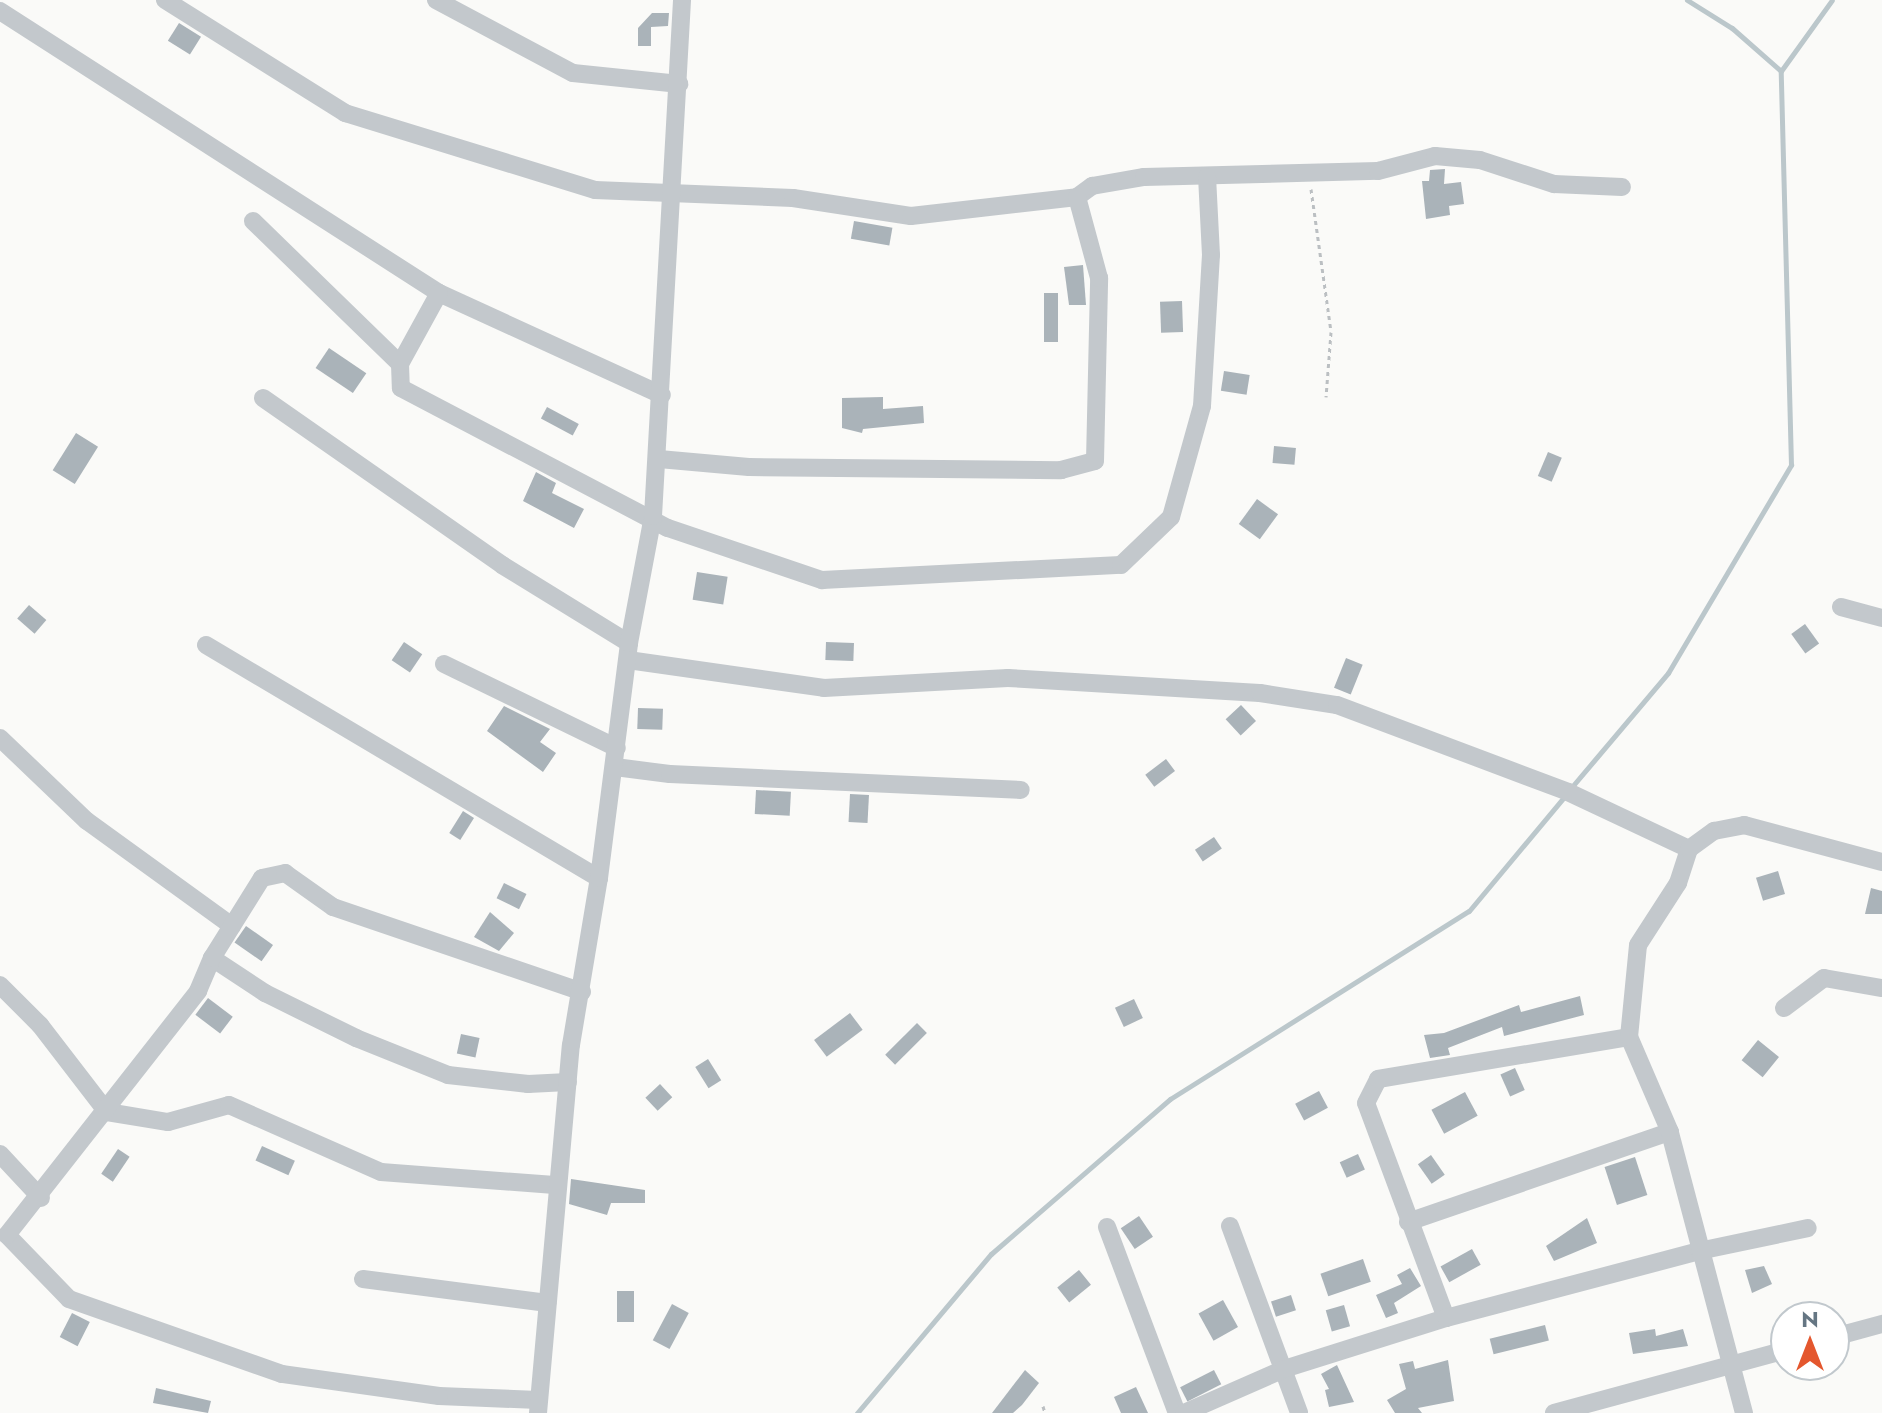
<!DOCTYPE html>
<style>
body{margin:0}
#map{position:relative;width:1882px;height:1413px;overflow:hidden;background:#fafaf8;font-family:Jost,sans-serif}
div>[style]{position:absolute}
.stream>*{height:5px;margin:-2.5px;padding:0 2.5px;transform-origin:2.5px;border-radius:2.5px;background:#bbc7cb}
.building>*{inset:0;background:#aab3b9;transform-origin:0 0}
.path>*{height:3px;margin-top:-1.5px;transform-origin:0;background:repeating-linear-gradient(90deg,#bbbfc2 0 4px,transparent 0 8px)}
.minor>*{height:18px;margin:-9px;padding:0 9px;transform-origin:9px;border-radius:9px;background:#c3c8cc}
span{translate:-50% -50%;white-space:nowrap;text-align:center;line-height:1.15;-webkit-text-stroke:8px #fff;paint-order:stroke}
.north{position:absolute;left:1770px;top:1301px;width:80px;height:80px;box-sizing:border-box;background:#fff;border:2px solid #c1c8cd;border-radius:50%;rotate:0deg;font-size:22px;font-weight:700;line-height:32px;text-align:center;color:#657683}
.north::after{content:'';display:block;margin:auto;width:28px;height:36px;background:#e4572e;clip-path:polygon(50% 0,100% 100%,50% 72%,0 100%)}
</style>
<div id="map">
<div class="stream">
<div style="left:1687px;top:0;width:53px;rotate:31.9deg"></div>
<div style="left:1732px;top:28px;width:65px;rotate:41.3deg"></div>
<div style="left:1570px;top:789px;width:152px;rotate:-49.8deg"></div>
<div style="left:1668px;top:673px;width:242px;rotate:-59.4deg"></div>
<div style="left:1791px;top:465px;width:394px;rotate:-91.5deg"></div>
<div style="left:1781px;top:71px;width:87px;rotate:-54.3deg"></div>
<div style="left:857px;top:1413px;width:208px;rotate:-49.9deg"></div>
<div style="left:991px;top:1254px;width:237px;rotate:-40.9deg"></div>
<div style="left:1170px;top:1099px;width:353px;rotate:-32.2deg"></div>
<div style="left:1469px;top:911px;width:148px;rotate:-50.2deg"></div>
</div>
<div class="building">
<div style="clip-path:polygon(652px 13px,669px 13px,668px 26px,651px 27px,651px 46px,638px 46px,638px 28px)"></div>
<div style="left:179px;top:23px;width:26px;height:21px;rotate:32deg"></div>
<div style="clip-path:polygon(1445px 169px,1444px 184px,1461px 182px,1464px 204px,1449px 206px,1450px 215px,1426px 219px,1422px 181px,1429px 181px,1430px 170px)"></div>
<div style="left:854px;top:221px;width:39px;height:18px;rotate:10deg"></div>
<div style="clip-path:polygon(1083px 265px,1086px 305px,1069px 305px,1064px 267px)"></div>
<div style="left:1044px;top:293px;width:14px;height:49px"></div>
<div style="left:1182px;top:301px;width:31px;height:22px;rotate:88deg"></div>
<div style="left:329px;top:348px;width:45px;height:24px;rotate:34deg"></div>
<div style="left:1224px;top:371px;width:26px;height:20px;rotate:9deg"></div>
<div style="clip-path:polygon(883px 397px,883px 409px,923px 406px,924px 423px,863px 429px,862px 433px,842px 428px,842px 398px)"></div>
<div style="left:547px;top:407px;width:36px;height:13px;rotate:28deg"></div>
<div style="left:76px;top:433px;width:26px;height:44px;rotate:32deg"></div>
<div style="left:1274px;top:446px;width:22px;height:17px;rotate:5deg"></div>
<div style="left:1548px;top:452px;width:15px;height:26px;rotate:23deg"></div>
<div style="clip-path:polygon(536px 472px,556px 483px,552px 493px,584px 509px,574px 528px,523px 501px)"></div>
<div style="left:1257px;top:499px;width:26px;height:31px;rotate:36deg"></div>
<div style="left:697px;top:572px;width:31px;height:28px;rotate:9deg"></div>
<div style="left:29px;top:605px;width:23px;height:18px;rotate:41deg"></div>
<div style="left:1805px;top:624px;width:24px;height:17px;rotate:54deg"></div>
<div style="left:404px;top:642px;width:22px;height:22px;rotate:34deg"></div>
<div style="left:826px;top:642px;width:28px;height:18px;rotate:2deg"></div>
<div style="left:1346px;top:658px;width:18px;height:32px;rotate:22deg"></div>
<div style="left:1241px;top:705px;width:22px;height:21px;rotate:47deg"></div>
<div style="clip-path:polygon(504px 706px,550px 729px,540px 742px,556px 753px,543px 772px,487px 731px)"></div>
<div style="left:638px;top:708px;width:25px;height:21px;rotate:2deg"></div>
<div style="left:1166px;top:759px;width:15px;height:26px;rotate:53deg"></div>
<div style="left:756px;top:790px;width:35px;height:24px;rotate:3deg"></div>
<div style="left:850px;top:794px;width:19px;height:28px;rotate:3deg"></div>
<div style="left:463px;top:811px;width:13px;height:26px;rotate:32deg"></div>
<div style="left:1214px;top:837px;width:14px;height:23px;rotate:56deg"></div>
<div style="left:1778px;top:871px;width:24px;height:23px;rotate:73deg"></div>
<div style="left:504px;top:883px;width:25px;height:17px;rotate:26deg"></div>
<div style="clip-path:polygon(1871px 888px,1882px 891px,1882px 914px,1865px 914px)"></div>
<div style="clip-path:polygon(490px 912px,514px 933px,499px 951px,474px 937px)"></div>
<div style="left:246px;top:926px;width:33px;height:20px;rotate:35deg"></div>
<div style="clip-path:polygon(1580px 996px,1584px 1015px,1504px 1036px,1502px 1027px,1448px 1048px,1450px 1055px,1430px 1058px,1424px 1035px,1444px 1033px,1519px 1005px,1521px 1012px)"></div>
<div style="left:208px;top:998px;width:31px;height:21px;rotate:37deg"></div>
<div style="left:1134px;top:999px;width:21px;height:21px;rotate:65deg"></div>
<div style="left:850px;top:1013px;width:21px;height:45px;rotate:53deg"></div>
<div style="left:917px;top:1023px;width:14px;height:45px;rotate:45deg"></div>
<div style="left:461px;top:1034px;width:19px;height:20px;rotate:12deg"></div>
<div style="left:1758px;top:1040px;width:27px;height:26px;rotate:39deg"></div>
<div style="left:708px;top:1059px;width:25px;height:15px;rotate:58deg"></div>
<div style="left:1515px;top:1068px;width:24px;height:16px;rotate:66deg"></div>
<div style="left:660px;top:1084px;width:18px;height:20px;rotate:47deg"></div>
<div style="left:1319px;top:1091px;width:19px;height:27px;rotate:62deg"></div>
<div style="left:1465px;top:1092px;width:27px;height:38px;rotate:62deg"></div>
<div style="left:262px;top:1146px;width:36px;height:16px;rotate:24deg"></div>
<div style="left:118px;top:1149px;width:14px;height:30px;rotate:34deg"></div>
<div style="left:1358px;top:1154px;width:17px;height:20px;rotate:66deg"></div>
<div style="left:1431px;top:1155px;width:24px;height:16px;rotate:55deg"></div>
<div style="left:1635px;top:1157px;width:40px;height:32px;rotate:72deg"></div>
<div style="clip-path:polygon(571px 1179px,645px 1190px,645px 1203px,611px 1203px,607px 1215px,569px 1204px)"></div>
<div style="left:1139px;top:1216px;width:25px;height:22px;rotate:56deg"></div>
<div style="clip-path:polygon(1587px 1218px,1597px 1243px,1554px 1261px,1546px 1246px)"></div>
<div style="left:1472px;top:1249px;width:18px;height:36px;rotate:61deg"></div>
<div style="left:1363px;top:1259px;width:24px;height:45px;rotate:71deg"></div>
<div style="clip-path:polygon(1764px 1266px,1772px 1284px,1752px 1293px,1745px 1270px)"></div>
<div style="clip-path:polygon(1410px 1268px,1421px 1286px,1394px 1303px,1398px 1313px,1386px 1318px,1376px 1295px,1402px 1284px,1397px 1275px)"></div>
<div style="left:1079px;top:1270px;width:19px;height:28px;rotate:51deg"></div>
<div style="left:617px;top:1291px;width:17px;height:31px"></div>
<div style="left:1291px;top:1295px;width:16px;height:21px;rotate:72deg"></div>
<div style="left:1223px;top:1300px;width:31px;height:28px;rotate:61deg"></div>
<div style="left:672px;top:1304px;width:19px;height:41px;rotate:28deg"></div>
<div style="left:1344px;top:1305px;width:22px;height:19px;rotate:74deg"></div>
<div style="left:72px;top:1313px;width:20px;height:27px;rotate:27deg"></div>
<div style="left:1545px;top:1325px;width:16px;height:57px;rotate:76deg"></div>
<div style="clip-path:polygon(1655px 1329px,1656px 1336px,1683px 1329px,1688px 1346px,1633px 1354px,1629px 1333px)"></div>
<div style="clip-path:polygon(1448px 1360px,1454px 1401px,1418px 1408px,1422px 1413px,1395px 1413px,1387px 1400px,1406px 1389px,1399px 1364px,1413px 1361px,1415px 1369px)"></div>
<div style="clip-path:polygon(1337px 1365px,1354px 1402px,1329px 1407px,1325px 1390px,1329px 1389px,1321px 1374px)"></div>
<div style="clip-path:polygon(1025px 1370px,1039px 1383px,1022px 1405px,1013px 1413px,992px 1413px)"></div>
<div style="left:1214px;top:1370px;width:16px;height:38px;rotate:63deg"></div>
<div style="clip-path:polygon(1136px 1387px,1148px 1413px,1121px 1413px,1114px 1397px)"></div>
<div style="clip-path:polygon(156px 1388px,211px 1401px,208px 1413px,153px 1403px)"></div>
</div>
<div class="path">
<div style="left:1311px;top:189px;width:144px;rotate:82deg"></div>
<div style="left:1331px;top:332px;width:65px;rotate:94.4deg"></div>
<div style="left:1043px;top:1406px;width:7px;rotate:74deg"></div>
</div>
<div class="minor">
<div style="left:165px;top:0;width:213px;rotate:32.1deg"></div>
<div style="left:345px;top:113px;width:262px;rotate:17.1deg"></div>
<div style="left:595px;top:190px;width:198px;rotate:2.3deg"></div>
<div style="left:793px;top:198px;width:119px;rotate:8.7deg"></div>
<div style="left:911px;top:216px;width:167px;rotate:-6.5deg"></div>
<div style="left:1077px;top:197px;width:19px;rotate:-36deg"></div>
<div style="left:1092px;top:186px;width:53px;rotate:-9.8deg"></div>
<div style="left:1144px;top:177px;width:234px;rotate:-1.5deg"></div>
<div style="left:1378px;top:171px;width:59px;rotate:-14.7deg"></div>
<div style="left:1435px;top:156px;width:45px;rotate:5.1deg"></div>
<div style="left:1480px;top:160px;width:78px;rotate:18deg"></div>
<div style="left:1554px;top:184px;width:68px;rotate:2.5deg"></div>
<div style="left:436px;top:0;width:155px;rotate:28.1deg"></div>
<div style="left:573px;top:73px;width:107px;rotate:5.9deg"></div>
<div style="left:0;top:11px;width:522px;rotate:32.72deg"></div>
<div style="left:439px;top:293px;width:245px;rotate:24.6deg"></div>
<div style="left:253px;top:221px;width:205px;rotate:44.2deg"></div>
<div style="left:439px;top:293px;width:81px;rotate:118.8deg"></div>
<div style="left:400px;top:364px;width:24px;rotate:88deg"></div>
<div style="left:401px;top:388px;width:301px;rotate:27.7deg"></div>
<div style="left:668px;top:528px;width:163px;rotate:18.7deg"></div>
<div style="left:822px;top:580px;width:299px;rotate:-2.9deg"></div>
<div style="left:1121px;top:565px;width:69px;rotate:-43.8deg"></div>
<div style="left:1171px;top:517px;width:115px;rotate:-74.4deg"></div>
<div style="left:1202px;top:406px;width:151px;rotate:-86.6deg"></div>
<div style="left:1211px;top:255px;width:78px;rotate:-92.9deg"></div>
<div style="left:263px;top:398px;width:292px;rotate:34.9deg"></div>
<div style="left:502px;top:565px;width:149px;rotate:31.6deg"></div>
<div style="left:659px;top:459px;width:90px;rotate:5.1deg"></div>
<div style="left:749px;top:467px;width:312px;rotate:0.6deg"></div>
<div style="left:1061px;top:470px;width:35px;rotate:-15deg"></div>
<div style="left:1095px;top:461px;width:183px;rotate:-88.7deg"></div>
<div style="left:1099px;top:278px;width:84px;rotate:-105.2deg"></div>
<div style="left:1841px;top:607px;width:42px;rotate:15deg"></div>
<div style="left:206px;top:645px;width:457px;rotate:30.7deg"></div>
<div style="left:628px;top:660px;width:198px;rotate:8.1deg"></div>
<div style="left:824px;top:688px;width:184px;rotate:-3.1deg"></div>
<div style="left:1008px;top:678px;width:252px;rotate:3.4deg"></div>
<div style="left:1260px;top:693px;width:78px;rotate:8.9deg"></div>
<div style="left:1337px;top:705px;width:247px;rotate:20.6deg"></div>
<div style="left:1568px;top:792px;width:134px;rotate:25.2deg"></div>
<div style="left:444px;top:664px;width:192px;rotate:25.9deg"></div>
<div style="left:0;top:738px;width:120px;rotate:43.7deg"></div>
<div style="left:87px;top:821px;width:179px;rotate:35.9deg"></div>
<div style="left:615px;top:767px;width:55px;rotate:7.3deg"></div>
<div style="left:670px;top:774px;width:351px;rotate:2.6deg"></div>
<div style="left:212px;top:958px;width:64px;rotate:33.4deg"></div>
<div style="left:265px;top:993px;width:102px;rotate:26.3deg"></div>
<div style="left:356px;top:1038px;width:99px;rotate:21.9deg"></div>
<div style="left:448px;top:1075px;width:81px;rotate:6.4deg"></div>
<div style="left:528px;top:1084px;width:40px;rotate:-2.9deg"></div>
<div style="left:0;top:985px;width:57px;rotate:45deg"></div>
<div style="left:40px;top:1025px;width:110px;rotate:52.4deg"></div>
<div style="left:107px;top:1112px;width:62px;rotate:9.3deg"></div>
<div style="left:168px;top:1122px;width:63px;rotate:-15.6deg"></div>
<div style="left:229px;top:1105px;width:166px;rotate:23.8deg"></div>
<div style="left:381px;top:1172px;width:174px;rotate:4.3deg"></div>
<div style="left:1784px;top:1008px;width:50px;rotate:-36.9deg"></div>
<div style="left:1824px;top:978px;width:59px;rotate:9.8deg"></div>
<div style="left:0;top:1154px;width:60px;rotate:47deg"></div>
<div style="left:1408px;top:1222px;width:277px;rotate:-19deg"></div>
<div style="left:1230px;top:1226px;width:199px;rotate:69.7deg"></div>
<div style="left:1107px;top:1227px;width:199px;rotate:69.4deg"></div>
<div style="left:363px;top:1279px;width:186px;rotate:7.4deg"></div>
<div style="left:1446px;top:1318px;width:229px;rotate:-110.4deg"></div>
<div style="left:1366px;top:1103px;width:27px;rotate:-63deg"></div>
<div style="left:1378px;top:1079px;width:254px;rotate:-9.5deg"></div>
<div style="left:1834px;top:1337px;width:50px;rotate:-15.2deg"></div>
<div style="left:538px;top:1400px;width:99px;rotate:-177.7deg"></div>
<div style="left:439px;top:1396px;width:159px;rotate:-172deg"></div>
<div style="left:282px;top:1374px;width:226px;rotate:-160.6deg"></div>
<div style="left:69px;top:1299px;width:89px;rotate:-134.1deg"></div>
<div style="left:7px;top:1235px;width:310px;rotate:-51.9deg"></div>
<div style="left:198px;top:991px;width:36px;rotate:-67deg"></div>
<div style="left:212px;top:958px;width:94px;rotate:-58deg"></div>
<div style="left:262px;top:878px;width:24px;rotate:-12deg"></div>
<div style="left:285px;top:873px;width:59px;rotate:35.3deg"></div>
<div style="left:333px;top:907px;width:263px;rotate:18.8deg"></div>
<div style="left:538px;top:1413px;width:369px;rotate:-84.9deg"></div>
<div style="left:571px;top:1045px;width:169px;rotate:-80.5deg"></div>
<div style="left:599px;top:878px;width:237px;rotate:-82.7deg"></div>
<div style="left:629px;top:643px;width:129px;rotate:-79.3deg"></div>
<div style="left:653px;top:516px;width:517px;rotate:-86.78deg"></div>
<div style="left:1184px;top:1413px;width:109px;rotate:-23.7deg"></div>
<div style="left:1284px;top:1369px;width:170px;rotate:-17.5deg"></div>
<div style="left:1446px;top:1318px;width:262px;rotate:-14.8deg"></div>
<div style="left:1699px;top:1251px;width:111px;rotate:-11.9deg"></div>
<div style="left:1554px;top:1413px;width:240px;rotate:-15.2deg"></div>
<div style="left:1744px;top:1413px;width:291px;rotate:-104.8deg"></div>
<div style="left:1670px;top:1132px;width:103px;rotate:-113.3deg"></div>
<div style="left:1629px;top:1037px;width:92px;rotate:-84.4deg"></div>
<div style="left:1638px;top:945px;width:74px;rotate:-57.2deg"></div>
<div style="left:1678px;top:883px;width:36px;rotate:-72deg"></div>
<div style="left:1689px;top:849px;width:31px;rotate:-36deg"></div>
<div style="left:1714px;top:831px;width:31px;rotate:-11deg"></div>
<div style="left:1744px;top:825px;width:143px;rotate:15deg"></div>
</div>
<div class="north">N</div>
</div>
